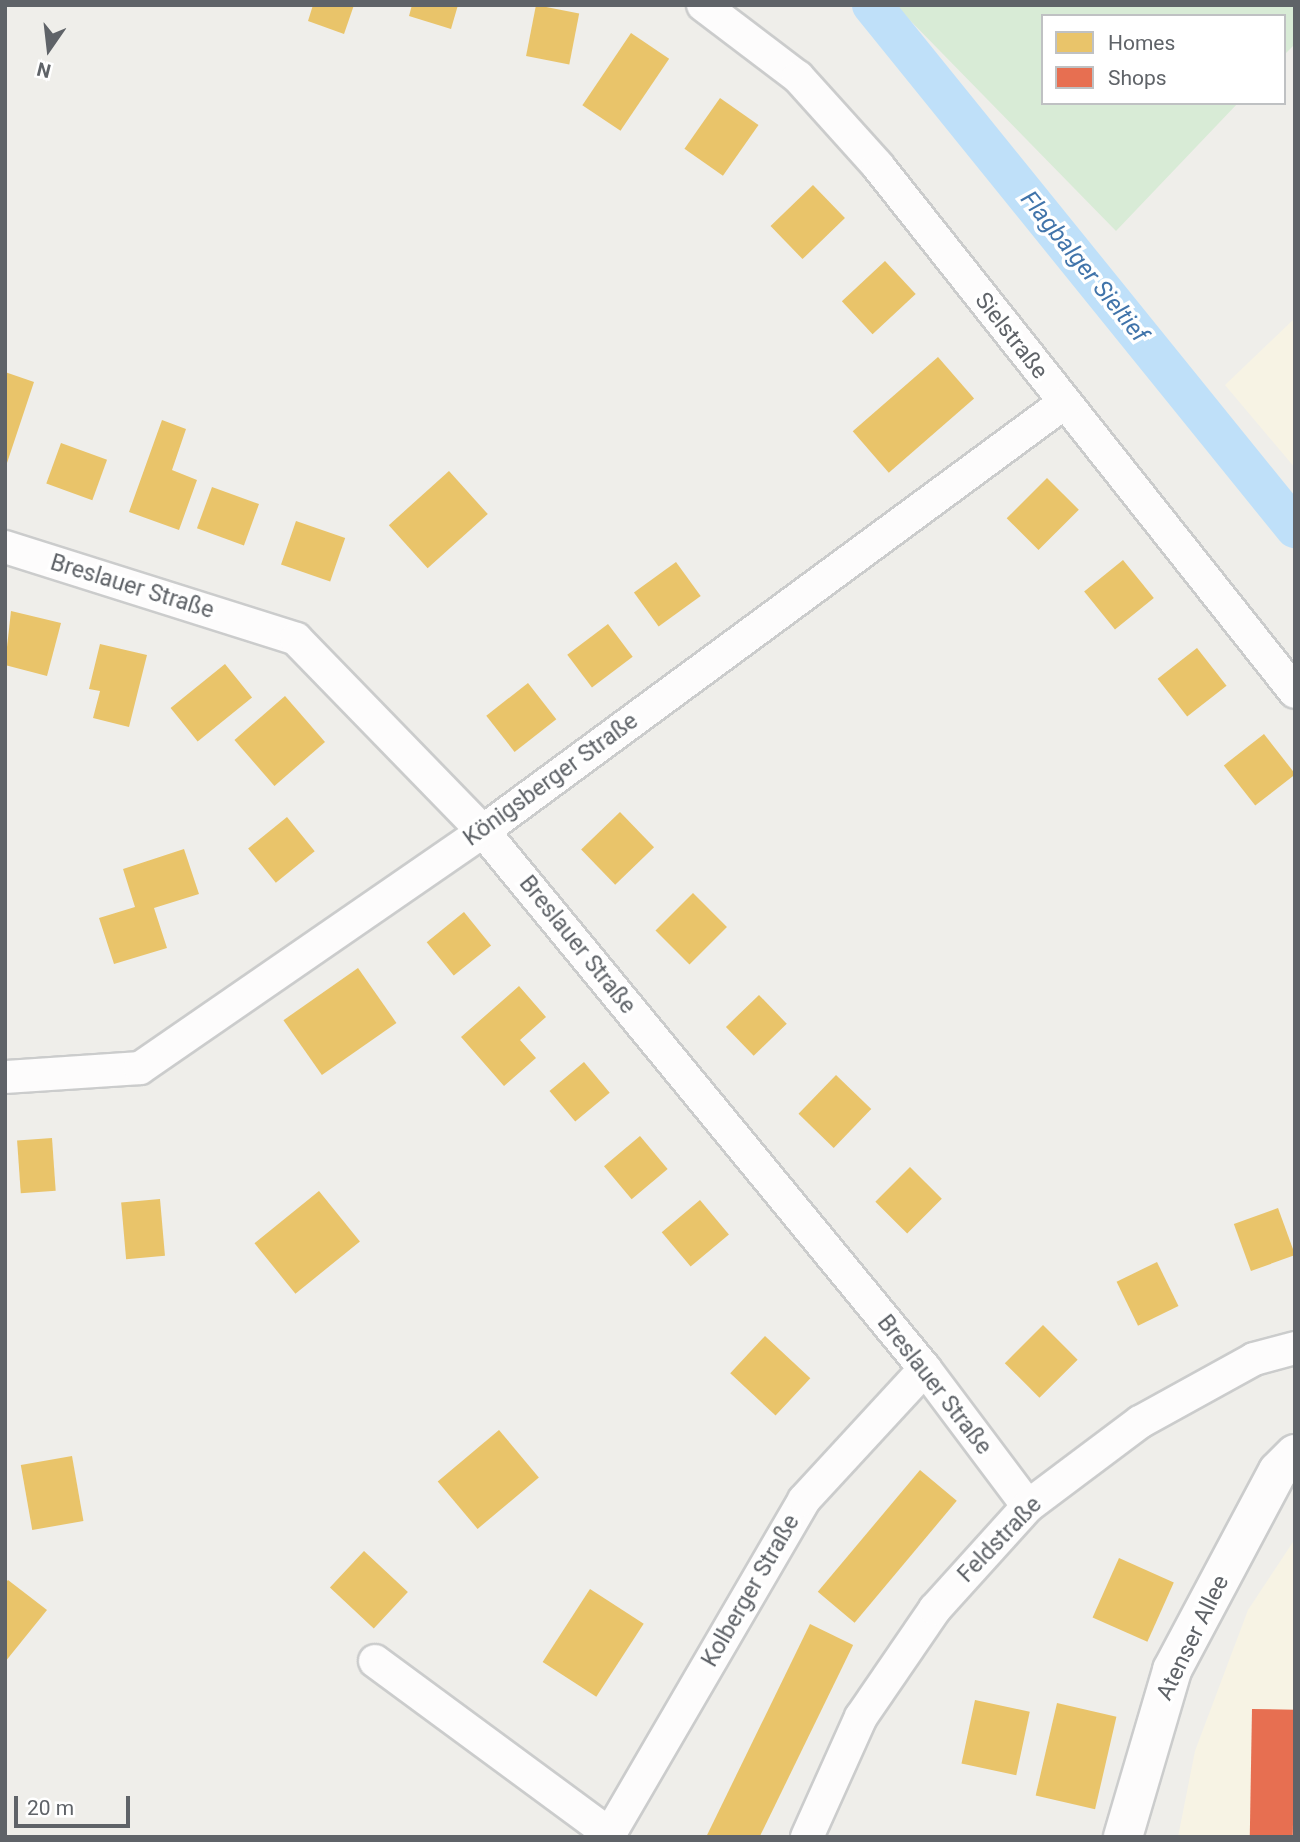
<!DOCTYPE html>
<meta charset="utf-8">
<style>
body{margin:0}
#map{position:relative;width:1300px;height:1842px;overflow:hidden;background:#efeeea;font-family:Roboto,sans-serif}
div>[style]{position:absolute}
.commercial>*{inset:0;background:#f7f3e4}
.green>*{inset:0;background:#d8ebd6}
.homes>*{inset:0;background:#e9c46a;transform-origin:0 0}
.shops>*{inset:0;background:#e76f51;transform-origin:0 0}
.canal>*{height:40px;margin:-20px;padding:0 20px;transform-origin:20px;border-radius:20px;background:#bfe0f9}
.roads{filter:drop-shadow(2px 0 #cbcccc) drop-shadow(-2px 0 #cbcccc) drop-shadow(0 2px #cbcccc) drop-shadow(0 -2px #cbcccc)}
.street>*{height:32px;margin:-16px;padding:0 16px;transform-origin:16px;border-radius:16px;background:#fdfcfc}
.secondary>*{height:38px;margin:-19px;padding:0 19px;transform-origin:19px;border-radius:19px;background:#fdfcfc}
span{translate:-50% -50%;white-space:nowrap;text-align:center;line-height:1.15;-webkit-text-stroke:7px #fff;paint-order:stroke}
.street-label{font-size:23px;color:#5f6368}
.water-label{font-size:24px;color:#4174aa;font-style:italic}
.frame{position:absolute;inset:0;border:7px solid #5f6368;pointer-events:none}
.legend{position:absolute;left:1041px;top:14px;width:245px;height:91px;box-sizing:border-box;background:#fff;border:2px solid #bfc1c3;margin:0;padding:9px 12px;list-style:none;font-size:21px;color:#5f6368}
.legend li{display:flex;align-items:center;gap:14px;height:35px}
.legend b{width:35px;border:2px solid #bfc1c3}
.north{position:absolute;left:14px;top:14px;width:70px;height:70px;-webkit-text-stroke:5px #fff;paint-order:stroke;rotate:194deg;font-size:19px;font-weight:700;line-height:28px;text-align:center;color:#5f6368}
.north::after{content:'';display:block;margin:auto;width:24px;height:32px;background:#5f6368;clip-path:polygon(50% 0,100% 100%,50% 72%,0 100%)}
.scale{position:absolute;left:14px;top:1796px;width:116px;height:32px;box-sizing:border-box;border:4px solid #5f6368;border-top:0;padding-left:9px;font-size:21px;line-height:24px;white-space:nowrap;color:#5f6368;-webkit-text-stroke:5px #fff;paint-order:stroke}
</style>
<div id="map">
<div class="commercial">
<div style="clip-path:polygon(1295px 318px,1295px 468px,1225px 385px)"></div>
<div style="clip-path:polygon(1295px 1539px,1295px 1837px,1178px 1837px,1195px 1751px,1248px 1610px)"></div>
</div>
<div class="green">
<div style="clip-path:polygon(895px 5px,1295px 5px,1295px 44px,1284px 55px,1284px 16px,1043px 16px,1043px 103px,1238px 103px,1116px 231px)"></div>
</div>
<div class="homes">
<div style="clip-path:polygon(313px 5px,354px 5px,344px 34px,308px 21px)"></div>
<div style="clip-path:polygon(412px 5px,458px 5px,451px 29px,409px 16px)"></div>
<div style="left:536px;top:5px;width:44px;height:52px;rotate:11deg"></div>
<div style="left:631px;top:33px;width:46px;height:87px;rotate:34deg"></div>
<div style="left:720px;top:98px;width:47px;height:62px;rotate:35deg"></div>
<div style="left:813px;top:185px;width:46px;height:59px;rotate:46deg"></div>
<div style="left:885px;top:261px;width:45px;height:59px;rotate:47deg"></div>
<div style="left:938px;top:357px;width:55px;height:113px;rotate:49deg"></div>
<div style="clip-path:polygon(5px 372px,34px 382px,6px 466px,5px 466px)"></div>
<div style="clip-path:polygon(162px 420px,186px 429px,172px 470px,197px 480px,179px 530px,129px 512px)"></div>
<div style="left:61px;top:443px;width:49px;height:43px;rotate:20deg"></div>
<div style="left:449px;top:471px;width:58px;height:81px;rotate:48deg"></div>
<div style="left:1047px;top:478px;width:45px;height:57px;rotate:45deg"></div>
<div style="left:212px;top:487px;width:50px;height:44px;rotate:20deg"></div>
<div style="left:296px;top:521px;width:52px;height:46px;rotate:19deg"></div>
<div style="left:1123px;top:560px;width:49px;height:50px;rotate:51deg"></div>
<div style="left:676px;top:562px;width:42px;height:52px;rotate:54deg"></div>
<div style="clip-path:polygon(11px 611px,61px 623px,47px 676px,5px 665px)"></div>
<div style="left:608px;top:624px;width:41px;height:51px;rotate:53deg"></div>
<div style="clip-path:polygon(100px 644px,147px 655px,129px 727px,93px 718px,100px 691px,89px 689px)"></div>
<div style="left:1197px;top:648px;width:48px;height:50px;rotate:52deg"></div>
<div style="left:225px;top:664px;width:43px;height:70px;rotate:51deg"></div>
<div style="left:528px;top:683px;width:46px;height:53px;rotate:52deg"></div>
<div style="left:285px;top:696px;width:61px;height:67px;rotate:49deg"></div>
<div style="left:1264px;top:734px;width:51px;height:51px;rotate:52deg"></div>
<div style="left:620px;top:812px;width:49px;height:54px;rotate:46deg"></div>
<div style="left:287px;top:817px;width:44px;height:50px;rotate:51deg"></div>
<div style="clip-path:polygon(184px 849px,199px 894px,154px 908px,167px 948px,114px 964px,99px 918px,135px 907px,123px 869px)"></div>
<div style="left:693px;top:893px;width:48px;height:53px;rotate:45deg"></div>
<div style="left:464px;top:912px;width:43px;height:48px;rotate:51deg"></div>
<div style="left:358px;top:968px;width:67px;height:91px;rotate:55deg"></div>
<div style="clip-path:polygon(519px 986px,546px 1017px,520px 1040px,536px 1058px,504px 1086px,461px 1037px)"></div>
<div style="left:759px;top:995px;width:40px;height:46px;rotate:46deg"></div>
<div style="left:584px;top:1062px;width:40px;height:45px;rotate:50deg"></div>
<div style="left:836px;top:1075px;width:49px;height:54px;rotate:44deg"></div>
<div style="left:640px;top:1136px;width:43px;height:47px;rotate:50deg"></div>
<div style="left:52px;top:1138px;width:53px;height:35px;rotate:86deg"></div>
<div style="left:910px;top:1167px;width:45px;height:49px;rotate:45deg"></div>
<div style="left:319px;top:1191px;width:65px;height:83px;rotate:51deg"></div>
<div style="left:160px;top:1199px;width:57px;height:39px;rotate:85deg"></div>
<div style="left:700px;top:1200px;width:45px;height:50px;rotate:50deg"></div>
<div style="left:1278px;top:1208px;width:50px;height:47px;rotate:70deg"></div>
<div style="left:1157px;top:1262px;width:49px;height:45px;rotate:64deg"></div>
<div style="left:1043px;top:1325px;width:49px;height:54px;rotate:45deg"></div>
<div style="left:765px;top:1336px;width:62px;height:51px;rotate:43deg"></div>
<div style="left:499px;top:1430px;width:62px;height:80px;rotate:50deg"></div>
<div style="left:72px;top:1456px;width:66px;height:52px;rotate:80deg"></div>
<div style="left:920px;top:1470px;width:48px;height:159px;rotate:40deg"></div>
<div style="left:364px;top:1551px;width:60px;height:50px;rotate:43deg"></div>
<div style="left:1119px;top:1558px;width:60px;height:65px;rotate:24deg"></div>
<div style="clip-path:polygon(8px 1580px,47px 1610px,5px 1662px,5px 1583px)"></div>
<div style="left:590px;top:1589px;width:64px;height:87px;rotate:33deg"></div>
<div style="left:810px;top:1624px;width:48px;height:237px;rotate:26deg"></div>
<div style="left:975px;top:1700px;width:56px;height:65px;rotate:12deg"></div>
<div style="left:1057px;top:1703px;width:61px;height:95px;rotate:13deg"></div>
</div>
<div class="shops">
<div style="left:1252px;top:1709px;width:43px;height:128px;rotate:1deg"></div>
</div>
<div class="canal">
<div style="left:872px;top:5px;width:673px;rotate:51.03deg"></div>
</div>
<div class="roads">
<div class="street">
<div style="left:703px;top:5px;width:119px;rotate:37.2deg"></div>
<div style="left:798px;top:77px;width:120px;rotate:48deg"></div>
<div style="left:878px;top:166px;width:671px;rotate:51.59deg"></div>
<div style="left:5px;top:547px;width:305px;rotate:17.5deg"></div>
<div style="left:296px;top:639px;width:268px;rotate:45.8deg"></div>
<div style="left:483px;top:831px;width:696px;rotate:50.59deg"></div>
<div style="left:925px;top:1369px;width:171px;rotate:53.1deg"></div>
<div style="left:5px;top:1077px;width:135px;rotate:-3.8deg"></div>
<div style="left:140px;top:1068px;width:417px;rotate:-34.6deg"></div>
<div style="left:483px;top:831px;width:722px;rotate:-36.38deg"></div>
<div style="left:375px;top:1661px;width:292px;rotate:36.4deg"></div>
<div style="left:608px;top:1837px;width:390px;rotate:-59.8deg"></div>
<div style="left:804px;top:1500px;width:178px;rotate:-47.3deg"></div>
<div style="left:807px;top:1837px;width:132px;rotate:-65.8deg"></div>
<div style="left:861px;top:1717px;width:131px;rotate:-55.6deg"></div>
<div style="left:935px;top:1609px;width:139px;rotate:-47.9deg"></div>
<div style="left:1028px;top:1506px;width:140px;rotate:-36.9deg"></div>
<div style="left:1140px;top:1422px;width:130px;rotate:-28.9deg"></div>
<div style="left:1254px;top:1359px;width:42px;rotate:-15deg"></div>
</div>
<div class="secondary">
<div style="left:1123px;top:1837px;width:174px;rotate:-73.6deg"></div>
<div style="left:1172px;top:1670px;width:225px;rotate:-62deg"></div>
<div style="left:1278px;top:1471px;width:24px;rotate:-45deg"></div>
</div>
</div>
<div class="street-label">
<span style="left:1011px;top:336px;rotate:52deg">Sielstraße</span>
<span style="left:132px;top:587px;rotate:17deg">Breslauer Straße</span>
<span style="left:551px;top:780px;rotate:-36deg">Königsberger Straße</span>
<span style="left:577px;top:945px;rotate:51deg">Breslauer Straße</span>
<span style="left:934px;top:1385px;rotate:52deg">Breslauer Straße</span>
<span style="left:1000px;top:1540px;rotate:-46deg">Feldstraße</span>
<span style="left:751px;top:1591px;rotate:-60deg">Kolberger Straße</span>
<span style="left:1193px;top:1638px;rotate:-64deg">Atenser Allee</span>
</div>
<div class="water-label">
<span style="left:1084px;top:267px;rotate:51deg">Flagbalger Sieltief</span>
</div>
<div class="frame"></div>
<ul class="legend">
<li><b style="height:19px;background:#e9c46a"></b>Homes</li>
<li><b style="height:19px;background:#e76f51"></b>Shops</li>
</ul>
<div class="north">N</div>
<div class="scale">20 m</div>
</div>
